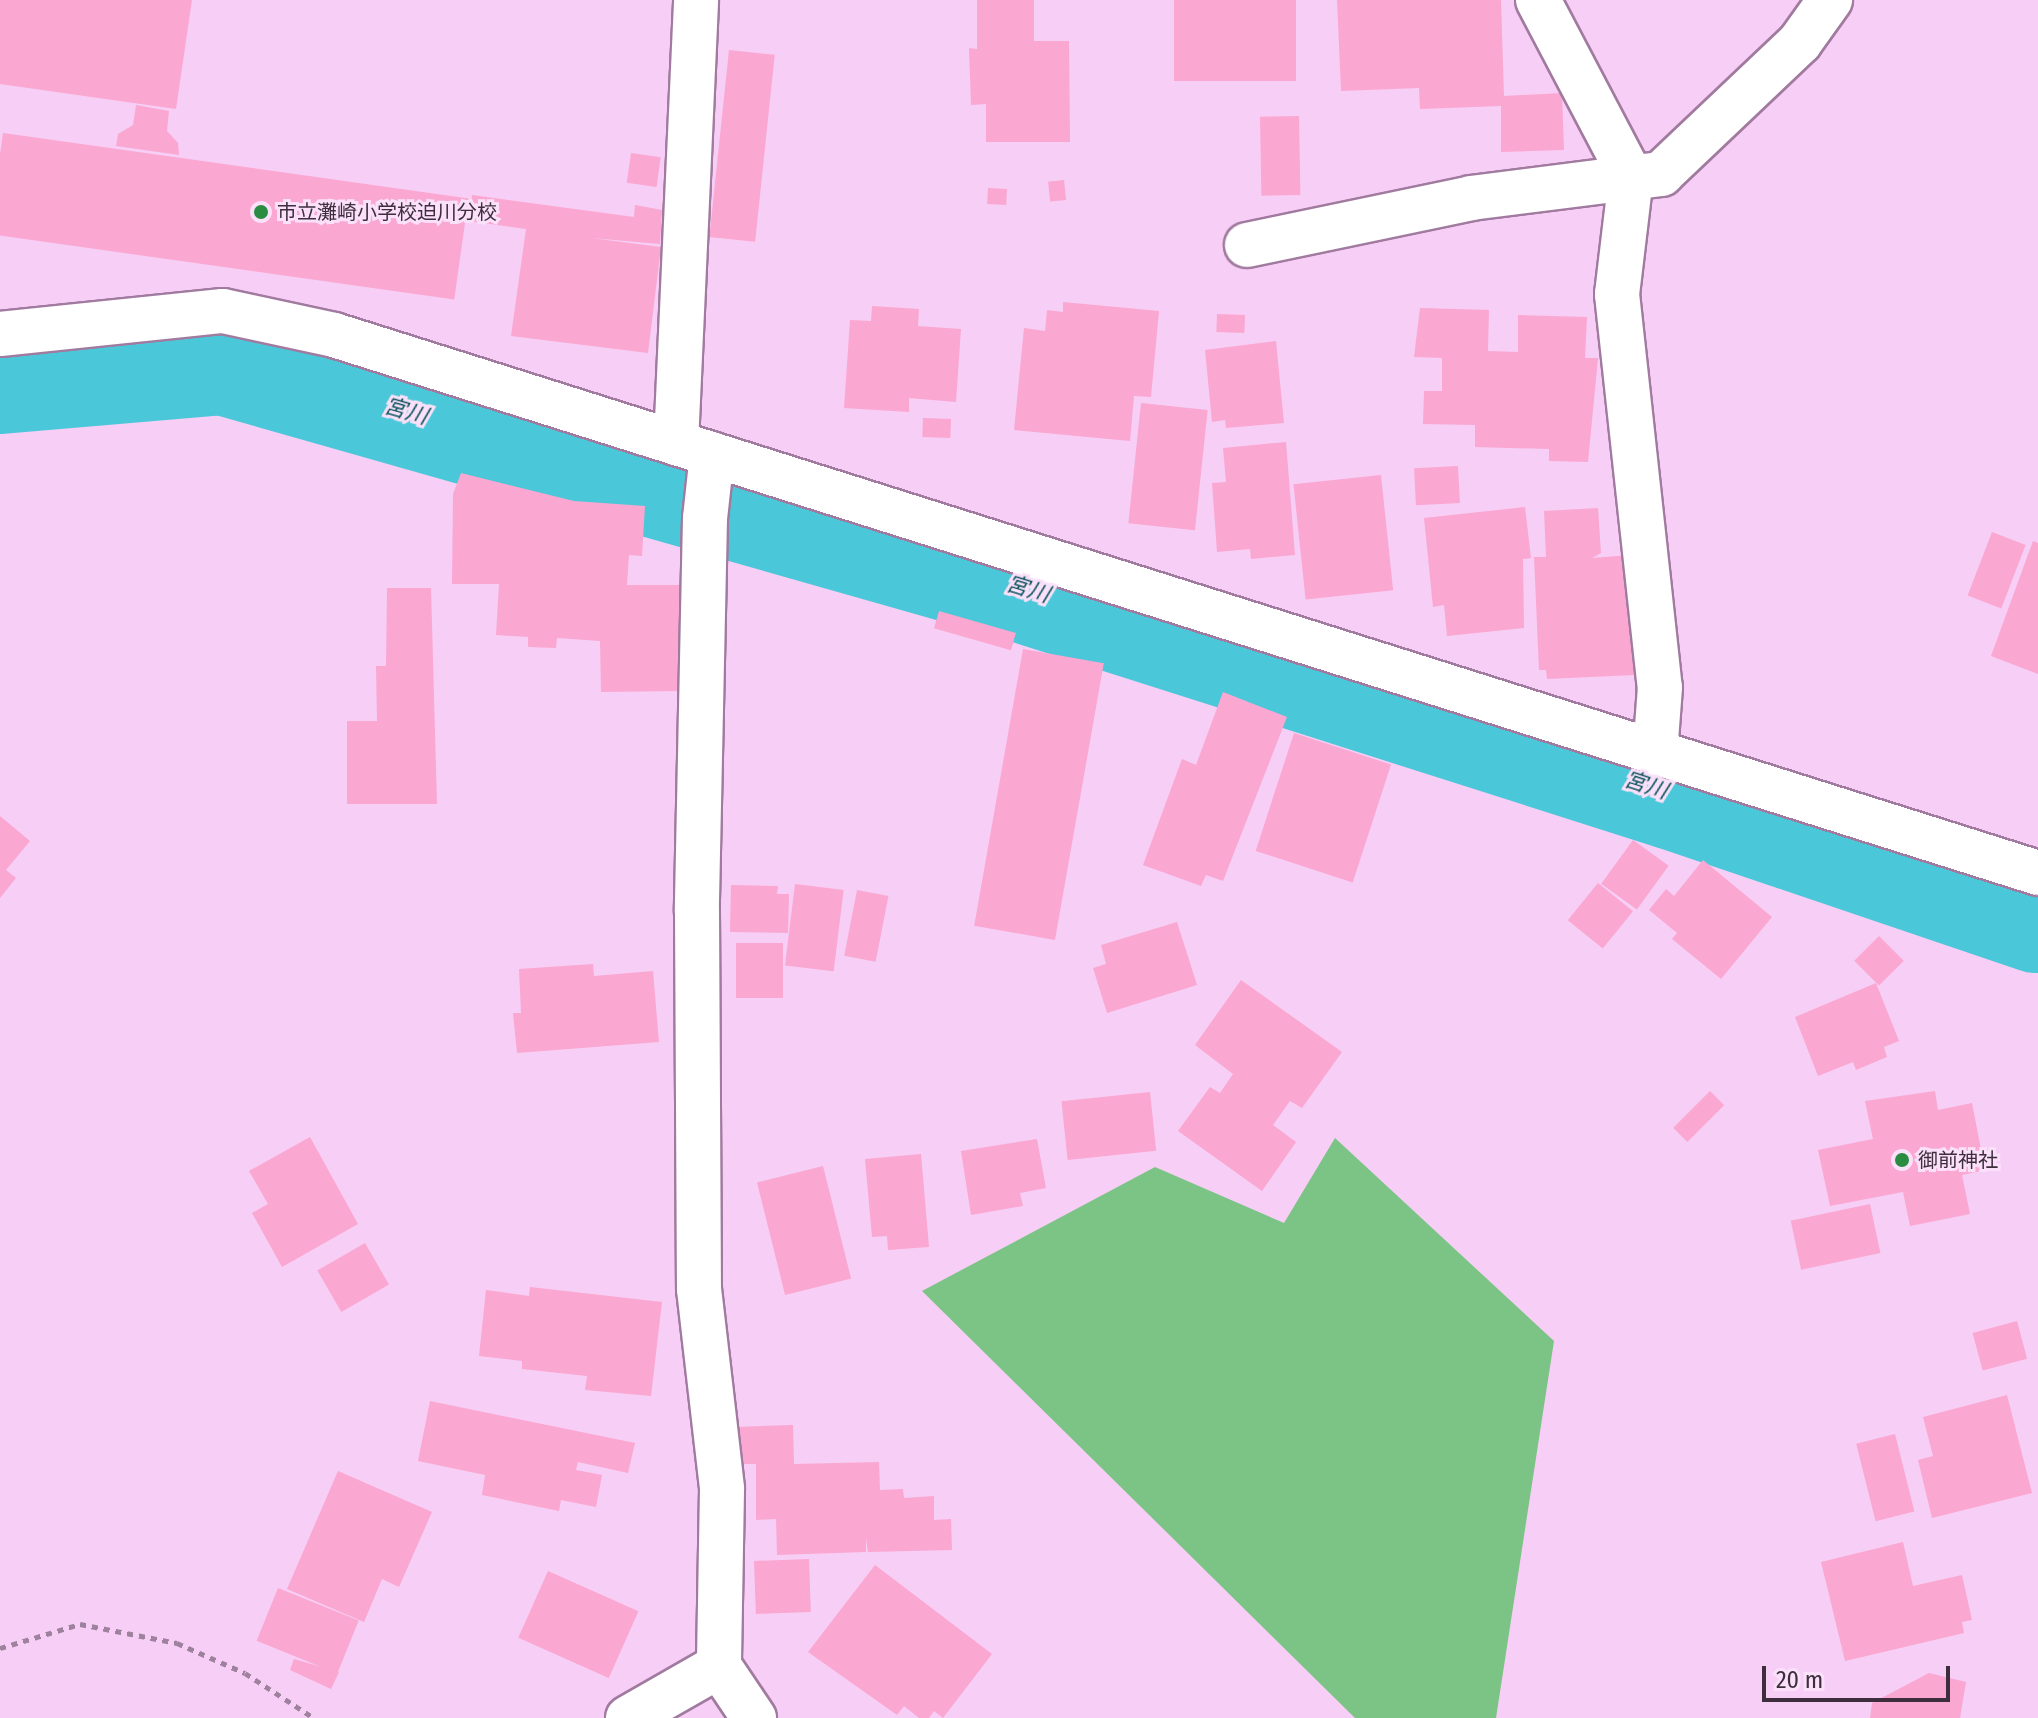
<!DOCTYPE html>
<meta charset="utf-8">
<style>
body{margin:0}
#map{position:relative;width:2038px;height:1718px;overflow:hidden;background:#f7cef5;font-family:"Fira Sans Condensed","Noto Sans JP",sans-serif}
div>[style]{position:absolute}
.green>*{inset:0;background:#7cc486}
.river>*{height:112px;margin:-56px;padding:0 56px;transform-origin:56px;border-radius:56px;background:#4ac7d8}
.building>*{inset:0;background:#faa7d1;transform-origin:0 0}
.path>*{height:5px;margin-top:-2.5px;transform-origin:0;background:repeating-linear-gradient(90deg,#9e819d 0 6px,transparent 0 12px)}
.roads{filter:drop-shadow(2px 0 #a17b9f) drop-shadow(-2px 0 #a17b9f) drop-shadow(0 2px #a17b9f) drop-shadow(0 -2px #a17b9f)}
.minor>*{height:44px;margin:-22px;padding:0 22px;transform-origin:22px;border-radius:22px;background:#fff}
.dots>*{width:22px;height:22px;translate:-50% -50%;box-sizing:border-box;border:4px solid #fae1f9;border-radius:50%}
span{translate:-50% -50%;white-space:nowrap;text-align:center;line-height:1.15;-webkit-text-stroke:6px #fae1f9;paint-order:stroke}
.poi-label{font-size:20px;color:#3e2e3d}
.left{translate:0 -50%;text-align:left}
.water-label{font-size:22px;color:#0c555e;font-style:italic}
.scale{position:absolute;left:1762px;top:1666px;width:188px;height:36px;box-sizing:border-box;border:4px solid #3e2e3d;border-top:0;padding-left:10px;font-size:24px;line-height:28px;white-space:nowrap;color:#3e2e3d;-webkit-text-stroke:6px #fae1f9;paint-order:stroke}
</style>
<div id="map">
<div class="green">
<div style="clip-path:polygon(1335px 1138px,1554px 1341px,1496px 1718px,1355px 1718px,922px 1291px,1155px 1167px,1284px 1223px)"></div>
</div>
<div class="river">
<div style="left:0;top:378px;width:224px;rotate:-4.9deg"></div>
<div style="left:223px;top:359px;width:826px;rotate:15.87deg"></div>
<div style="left:1018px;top:585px;width:688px;rotate:17.67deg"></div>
<div style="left:1674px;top:794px;width:384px;rotate:18.7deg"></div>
</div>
<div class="building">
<div style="clip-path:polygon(0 0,192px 0,176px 109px,0 84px)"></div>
<div style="clip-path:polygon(977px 0,1034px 0,1034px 41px,1069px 41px,1070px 142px,986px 142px,986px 104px,971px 105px,969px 48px,977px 49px)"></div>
<div style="left:1174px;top:0;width:122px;height:81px"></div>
<div style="clip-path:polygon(1337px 0,1501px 0,1504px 96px,1562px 93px,1564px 150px,1501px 152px,1501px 106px,1420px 109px,1419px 88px,1341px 91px)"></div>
<div style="left:729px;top:50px;width:46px;height:188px;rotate:6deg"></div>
<div style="clip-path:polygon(136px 105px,169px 111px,167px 131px,178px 143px,179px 155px,116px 146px,118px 134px,133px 125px)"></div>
<div style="left:1299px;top:116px;width:79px;height:39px;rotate:89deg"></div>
<div style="left:3px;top:133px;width:470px;height:102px;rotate:8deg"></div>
<div style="left:631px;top:153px;width:30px;height:30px;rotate:8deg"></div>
<div style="left:1064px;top:180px;width:20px;height:16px;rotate:84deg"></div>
<div style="left:988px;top:188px;width:19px;height:16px;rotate:3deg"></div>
<div style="clip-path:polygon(472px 195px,634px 217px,635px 205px,662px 210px,660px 244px,591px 238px,661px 247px,648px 353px,511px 336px,526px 229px,469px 221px)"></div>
<div style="clip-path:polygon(1063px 302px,1159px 311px,1151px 397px,1134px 396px,1130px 441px,1014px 430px,1024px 328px,1045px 331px,1047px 310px,1063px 312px)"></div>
<div style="clip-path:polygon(872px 306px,919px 309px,918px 326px,961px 329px,956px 402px,909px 398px,909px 412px,844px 408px,850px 320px,871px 321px)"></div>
<div style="clip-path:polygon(1420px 308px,1489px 310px,1488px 351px,1518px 352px,1518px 315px,1587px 317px,1585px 358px,1598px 358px,1588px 462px,1549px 461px,1549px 449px,1475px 447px,1475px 425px,1423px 424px,1424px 391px,1442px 391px,1442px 358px,1414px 357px)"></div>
<div style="left:1217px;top:314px;width:28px;height:18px;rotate:2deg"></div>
<div style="clip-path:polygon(1276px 341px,1284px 423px,1226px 428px,1225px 420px,1212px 422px,1205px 350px)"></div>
<div style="left:1141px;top:403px;width:67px;height:121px;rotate:6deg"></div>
<div style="left:923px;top:418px;width:28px;height:19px;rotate:2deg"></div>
<div style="clip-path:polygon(1286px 442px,1295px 555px,1251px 559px,1250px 549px,1217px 552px,1212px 483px,1226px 482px,1223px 448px)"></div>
<div style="left:1458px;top:466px;width:37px;height:44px;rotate:87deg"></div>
<div style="clip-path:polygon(461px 473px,574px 501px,645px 506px,642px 556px,629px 555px,627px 585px,680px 585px,681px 691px,601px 692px,600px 641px,557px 638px,556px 648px,528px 647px,528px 637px,496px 635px,499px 584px,452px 584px,453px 494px)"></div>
<div style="left:1381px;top:475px;width:116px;height:88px;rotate:84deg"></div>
<div style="clip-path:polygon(1525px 507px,1531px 558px,1523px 559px,1524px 628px,1447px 636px,1444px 605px,1433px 607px,1424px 518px)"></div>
<div style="clip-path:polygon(1598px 508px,1601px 553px,1592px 558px,1630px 555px,1635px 675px,1547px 679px,1546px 670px,1539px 670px,1534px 557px,1546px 557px,1544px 511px)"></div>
<div style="left:1992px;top:532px;width:36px;height:68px;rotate:21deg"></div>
<div style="clip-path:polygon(2033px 541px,2038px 543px,2038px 674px,1991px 656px)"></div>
<div style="clip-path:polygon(387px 588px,431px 588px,437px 804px,347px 804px,347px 721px,377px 721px,376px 666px,386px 666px)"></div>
<div style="left:939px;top:611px;width:80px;height:18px;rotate:16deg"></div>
<div style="left:1023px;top:649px;width:82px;height:281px;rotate:10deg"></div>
<div style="clip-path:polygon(1223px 692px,1287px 717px,1223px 881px,1206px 875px,1201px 886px,1143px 865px,1182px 759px,1196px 765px)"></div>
<div style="left:1294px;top:733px;width:102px;height:124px;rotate:18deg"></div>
<div style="clip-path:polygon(0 816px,30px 841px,6px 870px,16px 878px,0 898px)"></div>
<div style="left:1633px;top:840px;width:44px;height:54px;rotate:36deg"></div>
<div style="clip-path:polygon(1703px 860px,1772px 917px,1721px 979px,1672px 939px,1677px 933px,1649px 910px,1666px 889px,1674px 896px)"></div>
<div style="left:1598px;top:883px;width:45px;height:48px;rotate:39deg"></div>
<div style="left:795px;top:884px;width:49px;height:82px;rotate:7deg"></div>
<div style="clip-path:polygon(731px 885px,778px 886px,777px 894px,789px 894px,788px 933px,730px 932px)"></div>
<div style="left:857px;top:890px;width:32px;height:67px;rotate:11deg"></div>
<div style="clip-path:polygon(1177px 922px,1197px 985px,1107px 1013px,1093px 968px,1106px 964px,1101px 945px)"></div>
<div style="left:1879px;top:936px;width:35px;height:35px;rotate:45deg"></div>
<div style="left:736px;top:943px;width:47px;height:55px"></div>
<div style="clip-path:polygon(593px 964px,594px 976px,653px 971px,659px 1042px,517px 1053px,513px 1013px,521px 1013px,519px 969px)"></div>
<div style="clip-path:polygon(1241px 980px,1342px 1052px,1302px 1108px,1290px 1101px,1273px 1125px,1296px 1142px,1262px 1191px,1178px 1131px,1210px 1087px,1220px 1093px,1233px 1074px,1195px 1045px)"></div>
<div style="clip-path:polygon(1876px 983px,1899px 1041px,1884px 1047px,1887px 1057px,1856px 1070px,1853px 1062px,1818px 1076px,1795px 1017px)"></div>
<div style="left:1710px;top:1091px;width:20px;height:52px;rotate:45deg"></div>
<div style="clip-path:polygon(1935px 1091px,1938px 1110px,1972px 1103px,1985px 1170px,1962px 1175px,1970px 1214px,1910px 1226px,1903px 1192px,1830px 1206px,1818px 1150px,1873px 1139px,1865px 1101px)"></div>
<div style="left:1150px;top:1092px;width:59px;height:89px;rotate:84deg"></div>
<div style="clip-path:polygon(310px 1137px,358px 1224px,282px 1267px,252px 1213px,268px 1204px,249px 1171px)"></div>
<div style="clip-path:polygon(1037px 1139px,1046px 1188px,1020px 1193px,1023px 1206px,971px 1215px,961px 1151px)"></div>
<div style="clip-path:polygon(921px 1154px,929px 1247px,888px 1250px,887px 1236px,872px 1237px,865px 1159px)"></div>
<div style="left:823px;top:1166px;width:116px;height:68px;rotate:76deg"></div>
<div style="left:1870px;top:1204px;width:50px;height:81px;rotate:78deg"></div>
<div style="left:365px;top:1243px;width:48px;height:55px;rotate:60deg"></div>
<div style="clip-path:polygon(530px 1287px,662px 1302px,651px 1396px,585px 1390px,587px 1376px,522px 1369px,522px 1361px,479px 1356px,486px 1290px,529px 1296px)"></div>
<div style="left:2017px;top:1321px;width:39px;height:46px;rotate:75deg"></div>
<div style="clip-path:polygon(2007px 1395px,2032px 1493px,1932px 1518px,1918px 1460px,1933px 1456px,1923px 1417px)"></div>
<div style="clip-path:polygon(430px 1401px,635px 1443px,628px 1473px,578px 1462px,576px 1470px,602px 1475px,596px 1507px,561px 1500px,559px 1511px,482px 1495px,485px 1475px,418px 1461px)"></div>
<div style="clip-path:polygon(793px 1425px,794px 1464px,879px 1462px,880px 1490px,903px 1489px,904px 1498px,934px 1496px,934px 1520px,951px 1519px,952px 1550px,868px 1552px,866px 1538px,866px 1552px,777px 1555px,776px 1519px,756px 1520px,756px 1464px,737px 1464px,736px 1427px)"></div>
<div style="left:1895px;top:1434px;width:80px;height:40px;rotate:76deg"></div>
<div style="clip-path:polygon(338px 1471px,432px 1512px,399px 1587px,382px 1579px,364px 1622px,287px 1589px)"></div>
<div style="clip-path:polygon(1903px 1542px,1913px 1586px,1962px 1575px,1972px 1620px,1962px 1622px,1964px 1633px,1845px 1661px,1821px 1562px)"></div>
<div style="left:809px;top:1559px;width:53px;height:55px;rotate:88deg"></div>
<div style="clip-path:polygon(875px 1565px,992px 1654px,943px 1718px,934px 1711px,929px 1718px,919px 1718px,904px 1706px,897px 1715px,808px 1652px)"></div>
<div style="left:548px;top:1571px;width:99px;height:73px;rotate:24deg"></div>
<div style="left:278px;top:1588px;width:87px;height:57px;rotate:22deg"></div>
<div style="clip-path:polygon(294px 1659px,339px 1672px,331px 1689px,290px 1670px)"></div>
<div style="clip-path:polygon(1929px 1673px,1966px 1682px,1960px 1718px,1870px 1718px,1872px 1703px)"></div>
</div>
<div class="path">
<div style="left:0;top:1648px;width:84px;rotate:-16.7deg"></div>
<div style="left:80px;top:1624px;width:99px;rotate:11.1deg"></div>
<div style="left:177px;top:1643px;width:74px;rotate:23.8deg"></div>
<div style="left:245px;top:1673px;width:82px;rotate:33.1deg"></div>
</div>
<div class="roads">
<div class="minor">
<div style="left:1538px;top:0;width:200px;rotate:62.3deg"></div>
<div style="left:1631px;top:177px;width:118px;rotate:96.8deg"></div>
<div style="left:1617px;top:294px;width:395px;rotate:83.8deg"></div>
<div style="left:1660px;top:687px;width:67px;rotate:94.3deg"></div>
<div style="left:1247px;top:245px;width:229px;rotate:-11.8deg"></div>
<div style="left:1471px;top:198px;width:192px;rotate:-7.2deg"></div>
<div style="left:1661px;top:174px;width:192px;rotate:-43.5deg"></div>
<div style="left:1800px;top:42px;width:52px;rotate:-54.5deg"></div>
<div style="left:0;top:334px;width:224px;rotate:-5.9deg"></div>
<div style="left:223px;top:311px;width:114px;rotate:12.2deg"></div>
<div style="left:334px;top:335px;width:1787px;rotate:17.52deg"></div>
<div style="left:676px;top:443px;width:443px;rotate:-87.4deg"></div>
<div style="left:712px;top:454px;width:64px;rotate:96.2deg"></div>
<div style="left:705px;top:518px;width:394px;rotate:91.2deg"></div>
<div style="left:697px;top:912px;width:377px;rotate:89.7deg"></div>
<div style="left:699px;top:1289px;width:201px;rotate:83.4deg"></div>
<div style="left:722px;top:1489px;width:177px;rotate:91deg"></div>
<div style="left:719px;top:1666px;width:63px;rotate:56.1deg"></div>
<div style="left:628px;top:1718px;width:105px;rotate:-29.7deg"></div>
</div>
</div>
<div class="dots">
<div style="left:261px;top:212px;background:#298c41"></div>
<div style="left:1902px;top:1160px;background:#298c41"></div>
</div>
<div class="poi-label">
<span class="left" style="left:277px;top:212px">市立灘崎小学校迫川分校</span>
<span class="left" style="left:1918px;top:1160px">御前神社</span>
</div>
<div class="water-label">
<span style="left:406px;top:411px;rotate:16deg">宮川</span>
<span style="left:1028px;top:589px;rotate:17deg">宮川</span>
<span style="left:1646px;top:785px;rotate:18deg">宮川</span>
</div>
<div class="scale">20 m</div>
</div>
